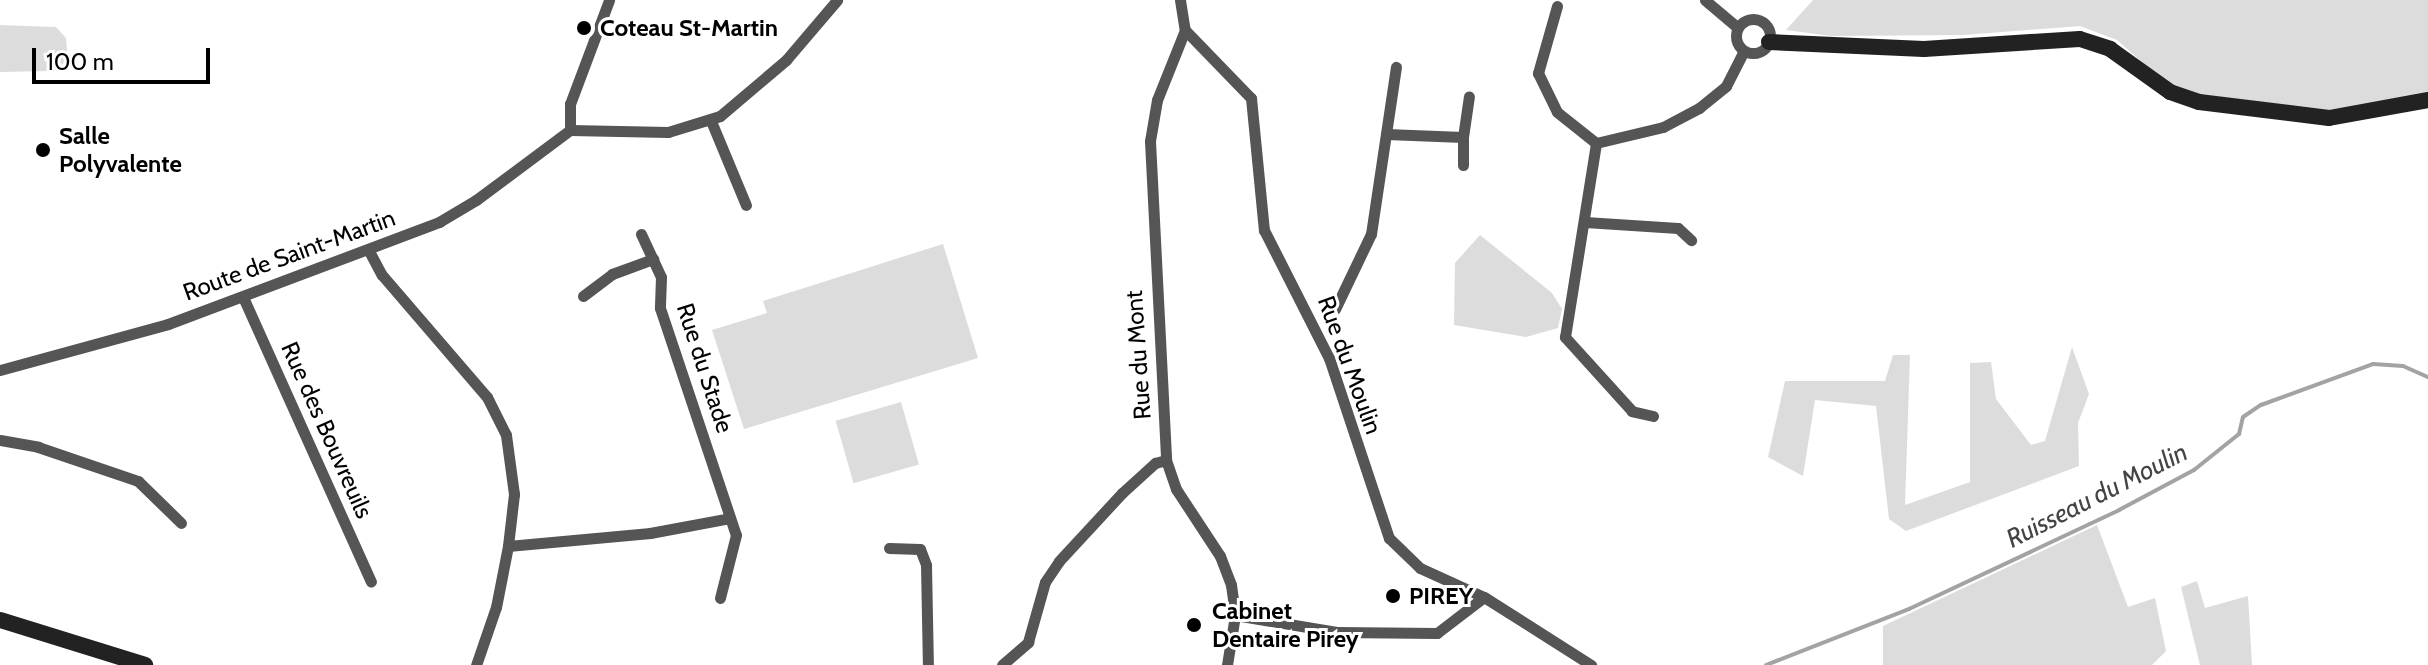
<!DOCTYPE html>
<style>
body{margin:0}
#map{position:relative;width:2428px;height:665px;overflow:hidden;background:#fff;font-family:Cabin,sans-serif}
div>[style]{position:absolute}
.green>*{inset:0;background:#dcdcdc;transform-origin:0 0}
.stream>*{height:4px;margin:-2px;padding:0 2px;transform-origin:2px;border-radius:2px;background:#a3a3a3}
.street>*{height:11px;margin:-5.5px;padding:0 5.5px;transform-origin:5.5px;border-radius:5.5px;background:#555}
.street>.ring{margin:-5.5px;padding:0;box-sizing:content-box;background:none;border:11px solid #555;border-radius:50%}
.secondary>*{height:16px;margin:-8px;padding:0 8px;transform-origin:8px;border-radius:8px;background:#222}
.dots>*{width:22px;height:22px;translate:-50% -50%;box-sizing:border-box;border:4px solid #fff;border-radius:50%}
span{translate:-50% -50%;white-space:nowrap;text-align:center;line-height:1.15;-webkit-text-stroke:6px #fff;paint-order:stroke}
.poi-label{font-size:24px;color:#000;font-weight:700}
.left{translate:0 -50%;text-align:left}
.street-label{font-size:24px;color:#000}
.water-label{font-size:26px;color:#444;font-style:italic}
.scale{position:absolute;left:32px;top:48px;width:178px;height:36px;box-sizing:border-box;border:4px solid #000;border-top:0;padding-left:10px;font-size:24px;line-height:28px;white-space:nowrap;color:#000;-webkit-text-stroke:6px #fff;paint-order:stroke}
</style>
<div id="map">
<div class="green">
<div style="clip-path:polygon(1813px 0,2428px 0,2428px 93px,2325px 111px,2216px 100px,2167px 84px,2117px 40px,2080px 26px,1963px 35px,1831px 36px,1786px 30px)"></div>
<div style="clip-path:polygon(0 25px,56px 27px,66px 38px,68px 61px,50px 71px,0 72px)"></div>
<div style="clip-path:polygon(1480px 235px,1552px 293px,1562px 309px,1558px 328px,1526px 337px,1454px 325px,1455px 263px)"></div>
<div style="clip-path:polygon(943px 244px,978px 358px,744px 429px,712px 330px,767px 313px,763px 301px)"></div>
<div style="clip-path:polygon(2072px 347px,2089px 394px,2078px 423px,2079px 466px,1906px 531px,1889px 519px,1876px 406px,1815px 400px,1803px 476px,1768px 457px,1785px 381px,1885px 381px,1893px 355px,1910px 355px,1905px 505px,1970px 482px,1970px 363px,1991px 362px,1996px 399px,2031px 445px,2045px 441px)"></div>
<div style="left:901px;top:402px;width:65px;height:68px;rotate:74deg"></div>
<div style="clip-path:polygon(2097px 525px,2128px 607px,2155px 598px,2166px 651px,2152px 665px,1883px 665px,1883px 626px)"></div>
<div style="clip-path:polygon(2197px 581px,2205px 608px,2248px 596px,2252px 665px,2200px 665px,2181px 587px)"></div>
</div>
<div class="stream">
<div style="left:1766px;top:665px;width:154px;rotate:-21.4deg"></div>
<div style="left:1909px;top:609px;width:232px;rotate:-25.2deg"></div>
<div style="left:2119px;top:510px;width:85px;rotate:-28.1deg"></div>
<div style="left:2194px;top:470px;width:58px;rotate:-38.7deg"></div>
<div style="left:2239px;top:434px;width:17px;rotate:-77deg"></div>
<div style="left:2243px;top:417px;width:22px;rotate:-34deg"></div>
<div style="left:2261px;top:405px;width:119px;rotate:-20.1deg"></div>
<div style="left:2373px;top:364px;width:30px;rotate:4deg"></div>
<div style="left:2403px;top:366px;width:27px;rotate:24deg"></div>
</div>
<div class="street">
<div style="left:1180px;top:0;width:30px;rotate:81deg"></div>
<div style="left:1185px;top:30px;width:75px;rotate:111.8deg"></div>
<div style="left:1157px;top:100px;width:42px;rotate:99.7deg"></div>
<div style="left:1150px;top:141px;width:319px;rotate:87.1deg"></div>
<div style="left:1166px;top:460px;width:31px;rotate:71deg"></div>
<div style="left:1176px;top:489px;width:80px;rotate:56.7deg"></div>
<div style="left:1220px;top:556px;width:31px;rotate:69deg"></div>
<div style="left:1231px;top:585px;width:30px;rotate:82deg"></div>
<div style="left:1235px;top:615px;width:51px;rotate:99.1deg"></div>
<div style="left:1705px;top:0;width:43px;rotate:40.3deg"></div>
<div style="left:1557px;top:6px;width:70px;rotate:105.8deg"></div>
<div style="left:1538px;top:73px;width:43px;rotate:64deg"></div>
<div style="left:1557px;top:112px;width:50px;rotate:38.5deg"></div>
<div class="ring" style="left:1736px;top:19px;width:23px;height:23px"></div>
<div style="left:1185px;top:30px;width:95px;rotate:45.9deg"></div>
<div style="left:1251px;top:98px;width:133px;rotate:84.4deg"></div>
<div style="left:1264px;top:230px;width:144px;rotate:63.1deg"></div>
<div style="left:1329px;top:358px;width:190px;rotate:71.6deg"></div>
<div style="left:1389px;top:538px;width:43px;rotate:44.1deg"></div>
<div style="left:1420px;top:568px;width:70px;rotate:24.4deg"></div>
<div style="left:1484px;top:597px;width:127px;rotate:32.4deg"></div>
<div style="left:711px;top:121px;width:91px;rotate:67.4deg"></div>
<div style="left:570px;top:130px;width:98px;rotate:1.2deg"></div>
<div style="left:668px;top:132px;width:54px;rotate:-17.1deg"></div>
<div style="left:720px;top:116px;width:87px;rotate:-40.3deg"></div>
<div style="left:786px;top:60px;width:79px;rotate:-49.6deg"></div>
<div style="left:570px;top:130px;width:26px;rotate:-90deg"></div>
<div style="left:570px;top:104px;width:111px;rotate:-69.4deg"></div>
<div style="left:1386px;top:134px;width:77px;rotate:2.2deg"></div>
<div style="left:1463px;top:137px;width:41px;rotate:-81.7deg"></div>
<div style="left:1463px;top:165px;width:28px;rotate:-90deg"></div>
<div style="left:1585px;top:222px;width:93px;rotate:3.7deg"></div>
<div style="left:1678px;top:228px;width:18px;rotate:43deg"></div>
<div style="left:641px;top:234px;width:47px;rotate:65.1deg"></div>
<div style="left:661px;top:277px;width:31px;rotate:92deg"></div>
<div style="left:660px;top:308px;width:239px;rotate:71.5deg"></div>
<div style="left:736px;top:535px;width:65px;rotate:104.3deg"></div>
<div style="left:369px;top:251px;width:27px;rotate:62deg"></div>
<div style="left:382px;top:275px;width:161px;rotate:49.3deg"></div>
<div style="left:487px;top:397px;width:42px;rotate:63.4deg"></div>
<div style="left:506px;top:435px;width:60px;rotate:82.3deg"></div>
<div style="left:514px;top:494px;width:52px;rotate:96.6deg"></div>
<div style="left:508px;top:546px;width:62px;rotate:101.1deg"></div>
<div style="left:496px;top:607px;width:61px;rotate:109deg"></div>
<div style="left:583px;top:296px;width:36px;rotate:-37deg"></div>
<div style="left:612px;top:274px;width:44px;rotate:-20.1deg"></div>
<div style="left:243px;top:297px;width:312px;rotate:65.8deg"></div>
<div style="left:1335px;top:309px;width:83px;rotate:-64.4deg"></div>
<div style="left:1371px;top:234px;width:169px;rotate:-81.5deg"></div>
<div style="left:0;top:370px;width:174px;rotate:-15.3deg"></div>
<div style="left:168px;top:324px;width:290px;rotate:-20.6deg"></div>
<div style="left:439px;top:222px;width:43px;rotate:-30.7deg"></div>
<div style="left:476px;top:200px;width:117px;rotate:-36.7deg"></div>
<div style="left:1653px;top:416px;width:22px;rotate:-167deg"></div>
<div style="left:1632px;top:411px;width:100px;rotate:-132.2deg"></div>
<div style="left:1565px;top:337px;width:196px;rotate:-80.9deg"></div>
<div style="left:1596px;top:143px;width:69px;rotate:-13.4deg"></div>
<div style="left:1663px;top:127px;width:41px;rotate:-27.8deg"></div>
<div style="left:1699px;top:108px;width:35px;rotate:-39deg"></div>
<div style="left:1726px;top:86px;width:39px;rotate:-63deg"></div>
<div style="left:0;top:440px;width:39px;rotate:10deg"></div>
<div style="left:38px;top:447px;width:106px;rotate:18.8deg"></div>
<div style="left:138px;top:481px;width:60px;rotate:44.3deg"></div>
<div style="left:508px;top:546px;width:143px;rotate:-5.2deg"></div>
<div style="left:650px;top:533px;width:81px;rotate:-10.6deg"></div>
<div style="left:889px;top:548px;width:31px;rotate:2deg"></div>
<div style="left:920px;top:549px;width:17px;rotate:69deg"></div>
<div style="left:926px;top:565px;width:100px;rotate:88.9deg"></div>
<div style="left:1235px;top:615px;width:103px;rotate:9.5deg"></div>
<div style="left:1337px;top:632px;width:100px;rotate:0.6deg"></div>
<div style="left:1437px;top:633px;width:59px;rotate:-37.5deg"></div>
<div style="left:1002px;top:665px;width:35px;rotate:-41deg"></div>
<div style="left:1028px;top:642px;width:62px;rotate:-74.2deg"></div>
<div style="left:1045px;top:582px;width:25px;rotate:-56deg"></div>
<div style="left:1059px;top:561px;width:93px;rotate:-47.2deg"></div>
<div style="left:1122px;top:493px;width:45px;rotate:-42.3deg"></div>
<div style="left:1155px;top:463px;width:11px;rotate:-15deg"></div>
</div>
<div class="secondary">
<div style="left:1769px;top:42px;width:155px;rotate:2.6deg"></div>
<div style="left:1924px;top:49px;width:156px;rotate:-3.7deg"></div>
<div style="left:2080px;top:39px;width:32px;rotate:18deg"></div>
<div style="left:2110px;top:49px;width:74px;rotate:35.6deg"></div>
<div style="left:2170px;top:92px;width:31px;rotate:19deg"></div>
<div style="left:2199px;top:102px;width:131px;rotate:7deg"></div>
<div style="left:2329px;top:118px;width:101px;rotate:-10.3deg"></div>
<div style="left:0;top:620px;width:152px;rotate:17.2deg"></div>
</div>
<div class="dots">
<div style="left:584px;top:28px;background:#000"></div>
<div style="left:43px;top:150px;background:#000"></div>
<div style="left:1393px;top:596px;background:#000"></div>
<div style="left:1194px;top:625px;background:#000"></div>
</div>
<div class="poi-label">
<span class="left" style="left:600px;top:28px">Coteau St-Martin</span>
<span class="left" style="left:59px;top:150px">Salle<br>Polyvalente</span>
<span class="left" style="left:1409px;top:596px">PIREY</span>
<span class="left" style="left:1212px;top:625px">Cabinet<br>Dentaire Pirey</span>
</div>
<div class="street-label">
<span style="left:289px;top:255px;rotate:-20deg">Route de Saint-Martin</span>
<span style="left:1138px;top:355px;rotate:-94deg">Rue du Mont</span>
<span style="left:1350px;top:365px;rotate:70deg">Rue du Moulin</span>
<span style="left:705px;top:368px;rotate:72deg">Rue du Stade</span>
<span style="left:327px;top:430px;rotate:66deg">Rue des Bouvreuils</span>
</div>
<div class="water-label">
<span style="left:2097px;top:496px;rotate:-27deg">Ruisseau du Moulin</span>
</div>
<div class="scale">100 m</div>
</div>
